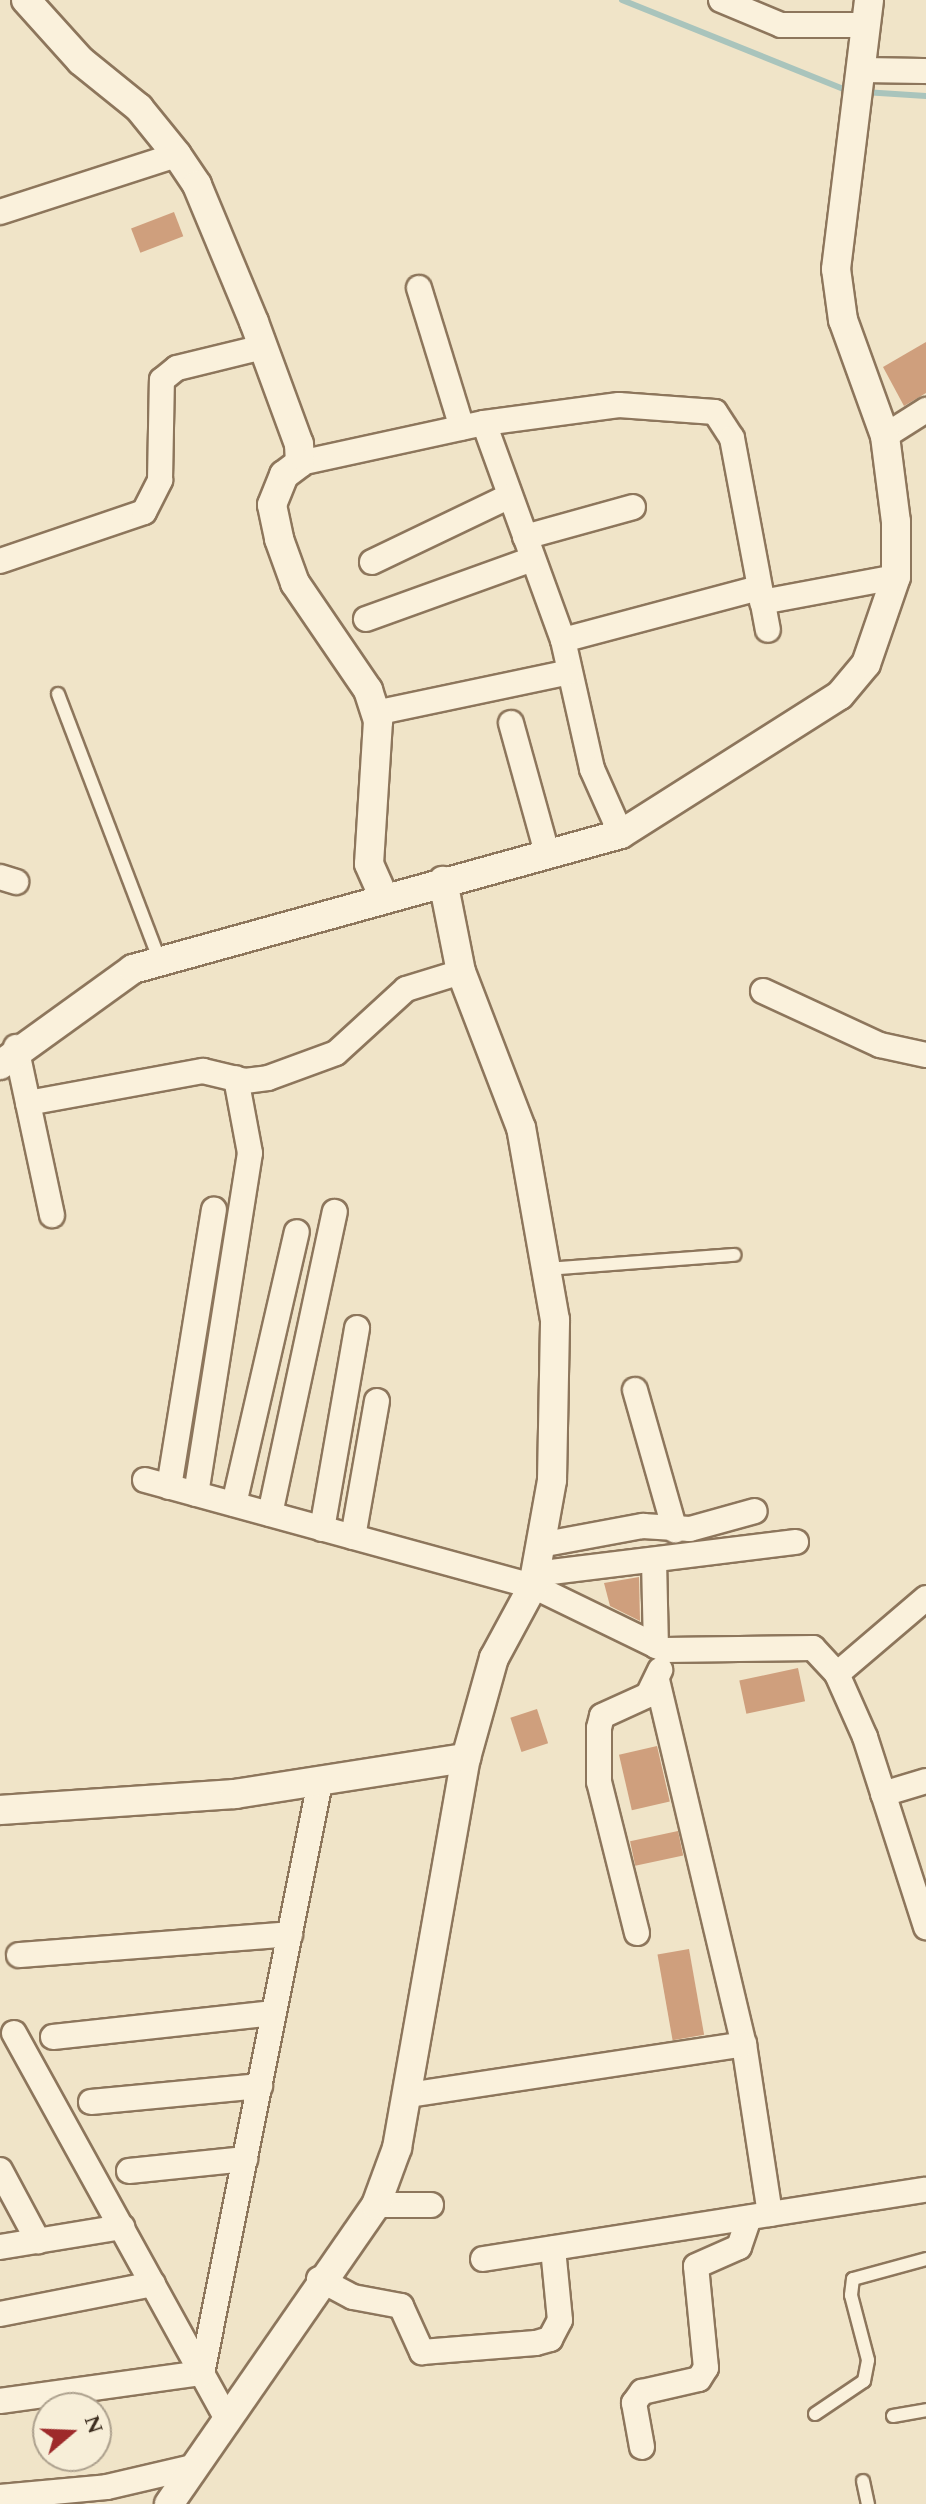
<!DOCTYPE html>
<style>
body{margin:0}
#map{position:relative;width:926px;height:2504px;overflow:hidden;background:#f0e4c8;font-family:Spectral,serif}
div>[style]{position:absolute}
.stream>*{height:6px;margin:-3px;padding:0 3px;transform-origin:3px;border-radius:3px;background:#a9c4bc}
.building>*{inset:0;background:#cf9f7d;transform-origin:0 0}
.roads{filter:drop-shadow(2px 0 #8d765c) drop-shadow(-2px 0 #8d765c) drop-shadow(0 2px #8d765c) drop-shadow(0 -2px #8d765c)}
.service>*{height:12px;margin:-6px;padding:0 6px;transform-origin:6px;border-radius:6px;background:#faf1dc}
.minor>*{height:24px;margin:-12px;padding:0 12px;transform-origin:12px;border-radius:12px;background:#faf1dc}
.tertiary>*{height:28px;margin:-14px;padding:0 14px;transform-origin:14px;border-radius:14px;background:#faf1dc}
span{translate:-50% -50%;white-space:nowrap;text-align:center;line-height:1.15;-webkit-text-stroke:7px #f7eed8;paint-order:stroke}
.north{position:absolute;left:32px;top:2392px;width:80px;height:80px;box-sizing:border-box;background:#f7eed8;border:2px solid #ada18e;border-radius:50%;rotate:71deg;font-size:22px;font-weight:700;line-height:32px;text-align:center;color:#3d2e20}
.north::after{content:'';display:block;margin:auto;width:28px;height:36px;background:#9e2a2b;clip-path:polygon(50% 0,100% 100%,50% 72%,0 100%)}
</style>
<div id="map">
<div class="stream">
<div style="left:622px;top:0;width:244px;rotate:21.9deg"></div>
<div style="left:864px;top:92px;width:62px;rotate:3.7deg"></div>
</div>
<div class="building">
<div style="left:174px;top:212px;width:26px;height:46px;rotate:69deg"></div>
<div style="clip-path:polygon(926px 342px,926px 393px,904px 406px,883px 367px)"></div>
<div style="clip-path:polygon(639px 1577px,640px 1621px,610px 1606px,604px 1583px)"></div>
<div style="left:798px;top:1668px;width:34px;height:60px;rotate:78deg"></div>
<div style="left:537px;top:1709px;width:36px;height:28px;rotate:72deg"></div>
<div style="left:657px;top:1746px;width:57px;height:39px;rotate:77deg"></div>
<div style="left:678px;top:1831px;width:25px;height:49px;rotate:78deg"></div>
<div style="left:689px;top:1949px;width:87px;height:32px;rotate:80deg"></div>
</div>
<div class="roads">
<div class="service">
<div style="left:58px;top:694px;width:286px;rotate:69.1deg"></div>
<div style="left:546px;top:1269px;width:189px;rotate:-4.3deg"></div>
<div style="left:815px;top:2414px;width:59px;rotate:-34deg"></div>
<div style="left:864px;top:2381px;width:21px;rotate:-79deg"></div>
<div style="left:868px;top:2360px;width:67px;rotate:-104.7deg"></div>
<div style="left:851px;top:2295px;width:16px;rotate:-83deg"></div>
<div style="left:853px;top:2279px;width:76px;rotate:-15.3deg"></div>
<div style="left:893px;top:2416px;width:34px;rotate:-10deg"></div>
<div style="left:863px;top:2481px;width:24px;rotate:78deg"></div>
</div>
<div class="minor">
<div style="left:721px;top:0;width:65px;rotate:22.6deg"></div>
<div style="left:781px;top:25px;width:85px"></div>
<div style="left:861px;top:70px;width:65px;rotate:0.9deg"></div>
<div style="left:0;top:212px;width:186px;rotate:-17.9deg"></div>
<div style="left:419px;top:288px;width:146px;rotate:72.9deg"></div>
<div style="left:484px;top:423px;width:231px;rotate:70deg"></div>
<div style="left:563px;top:640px;width:132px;rotate:77.3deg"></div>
<div style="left:592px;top:769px;width:71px;rotate:66deg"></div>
<div style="left:885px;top:436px;width:49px;rotate:-32.4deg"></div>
<div style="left:300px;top:463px;width:188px;rotate:-12.3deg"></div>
<div style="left:484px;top:423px;width:136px;rotate:-7.6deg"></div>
<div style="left:619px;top:405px;width:96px;rotate:4.2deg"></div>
<div style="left:715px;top:412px;width:31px;rotate:57deg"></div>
<div style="left:732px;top:438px;width:195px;rotate:79.4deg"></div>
<div style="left:525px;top:537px;width:112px;rotate:-15.5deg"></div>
<div style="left:0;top:561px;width:152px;rotate:-18.8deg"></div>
<div style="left:144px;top:512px;width:36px;rotate:-63deg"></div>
<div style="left:160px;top:480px;width:100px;rotate:-88.9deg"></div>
<div style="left:162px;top:380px;width:19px;rotate:-39deg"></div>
<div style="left:177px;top:368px;width:89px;rotate:-13.7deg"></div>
<div style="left:372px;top:562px;width:153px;rotate:-25.6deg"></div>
<div style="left:762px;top:602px;width:136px;rotate:-10.6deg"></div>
<div style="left:366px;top:619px;width:177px;rotate:-19.8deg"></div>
<div style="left:563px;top:640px;width:203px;rotate:-14.9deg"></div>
<div style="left:375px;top:713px;width:198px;rotate:-11.9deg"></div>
<div style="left:511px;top:723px;width:138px;rotate:74.5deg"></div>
<div style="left:0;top:877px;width:17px;rotate:17deg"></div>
<div style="left:763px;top:991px;width:129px;rotate:24.8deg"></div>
<div style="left:880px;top:1045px;width:47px;rotate:12.3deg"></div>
<div style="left:16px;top:1047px;width:172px;rotate:77.9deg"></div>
<div style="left:28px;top:1103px;width:178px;rotate:-10.4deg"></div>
<div style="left:203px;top:1071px;width:43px;rotate:13.4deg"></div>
<div style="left:245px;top:1081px;width:23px;rotate:-7deg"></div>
<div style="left:268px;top:1078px;width:72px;rotate:-20.2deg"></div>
<div style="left:336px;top:1053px;width:95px;rotate:-42.4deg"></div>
<div style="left:406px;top:989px;width:58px;rotate:-17.2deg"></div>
<div style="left:635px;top:1390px;width:146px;rotate:74.1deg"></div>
<div style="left:145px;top:1480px;width:402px;rotate:15.3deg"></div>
<div style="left:533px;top:1586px;width:147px;rotate:25.9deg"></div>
<div style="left:665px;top:1650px;width:148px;rotate:-0.8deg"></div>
<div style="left:813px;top:1648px;width:35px;rotate:47deg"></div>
<div style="left:837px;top:1674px;width:69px;rotate:66deg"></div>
<div style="left:865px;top:1737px;width:200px;rotate:72.2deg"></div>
<div style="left:169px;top:1487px;width:281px;rotate:-80.8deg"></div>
<div style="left:196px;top:1494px;width:345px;rotate:-81deg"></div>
<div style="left:250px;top:1153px;width:76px;rotate:-100.6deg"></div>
<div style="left:234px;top:1504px;width:279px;rotate:-77deg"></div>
<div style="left:270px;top:1514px;width:309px;rotate:-77.9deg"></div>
<div style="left:322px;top:1529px;width:204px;rotate:-80.1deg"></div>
<div style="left:353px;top:1537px;width:138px;rotate:-80deg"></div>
<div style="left:540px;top:1545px;width:105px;rotate:-10.5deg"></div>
<div style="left:643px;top:1526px;width:47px;rotate:3.7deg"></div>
<div style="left:690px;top:1529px;width:67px;rotate:-15.5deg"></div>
<div style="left:654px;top:1560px;width:86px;rotate:88.7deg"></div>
<div style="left:535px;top:1574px;width:263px;rotate:-7deg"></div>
<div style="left:837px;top:1674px;width:117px;rotate:-40.5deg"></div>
<div style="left:657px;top:1680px;width:374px;rotate:76.6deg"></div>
<div style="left:744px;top:2044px;width:172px;rotate:81.3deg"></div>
<div style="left:883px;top:1794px;width:45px;rotate:-16.8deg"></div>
<div style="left:637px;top:1933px;width:156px;rotate:-104.1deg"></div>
<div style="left:599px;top:1782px;width:54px;rotate:-90deg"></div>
<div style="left:599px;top:1728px;width:12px;rotate:-76deg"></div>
<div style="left:602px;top:1716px;width:51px;rotate:-24.5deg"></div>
<div style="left:648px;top:1695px;width:28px;rotate:-64deg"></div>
<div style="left:19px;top:1955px;width:272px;rotate:-4.4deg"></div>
<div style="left:14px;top:2033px;width:439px;rotate:61.1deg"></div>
<div style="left:53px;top:2037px;width:222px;rotate:-6.2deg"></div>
<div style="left:408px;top:2095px;width:340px;rotate:-8.6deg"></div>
<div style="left:91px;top:2102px;width:170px;rotate:-5.4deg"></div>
<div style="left:0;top:2170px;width:81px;rotate:61.8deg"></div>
<div style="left:129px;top:2171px;width:117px;rotate:-5.9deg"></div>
<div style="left:376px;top:2205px;width:55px"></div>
<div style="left:0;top:2247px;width:124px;rotate:-9.3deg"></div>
<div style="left:483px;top:2259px;width:448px;rotate:-8.9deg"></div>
<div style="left:319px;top:2279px;width:38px;rotate:28deg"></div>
<div style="left:353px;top:2297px;width:49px;rotate:10.6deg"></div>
<div style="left:401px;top:2306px;width:51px;rotate:65.5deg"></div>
<div style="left:422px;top:2352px;width:114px;rotate:-4.5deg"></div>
<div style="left:536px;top:2343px;width:15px;rotate:-16deg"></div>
<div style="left:550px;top:2339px;width:21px;rotate:-62deg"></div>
<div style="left:560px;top:2320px;width:72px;rotate:-95.6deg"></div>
<div style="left:0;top:2314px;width:156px;rotate:-11.1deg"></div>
<div style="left:0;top:2401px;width:204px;rotate:-7.9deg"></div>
<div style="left:202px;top:2373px;width:603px;rotate:-78.71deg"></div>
<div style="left:642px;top:2447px;width:45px;rotate:-100.3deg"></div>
<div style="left:634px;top:2403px;width:14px;rotate:-54deg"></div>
<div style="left:642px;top:2392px;width:58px;rotate:-12.8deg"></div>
<div style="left:699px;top:2379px;width:13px;rotate:-58deg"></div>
<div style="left:706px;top:2368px;width:102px;rotate:-95.6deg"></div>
<div style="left:696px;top:2266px;width:47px;rotate:-23.8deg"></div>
<div style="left:739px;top:2247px;width:31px;rotate:-71deg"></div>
<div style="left:0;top:2497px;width:107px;rotate:-5.3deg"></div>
<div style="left:107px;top:2487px;width:88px;rotate:-13.1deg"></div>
</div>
<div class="tertiary">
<div style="left:26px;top:0;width:82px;rotate:48deg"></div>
<div style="left:81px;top:61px;width:75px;rotate:39deg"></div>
<div style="left:139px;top:108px;width:60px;rotate:51deg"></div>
<div style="left:177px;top:155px;width:36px;rotate:56deg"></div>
<div style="left:197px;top:185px;width:148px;rotate:67.4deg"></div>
<div style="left:254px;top:322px;width:130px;rotate:69.8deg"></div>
<div style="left:299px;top:444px;width:19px;rotate:87deg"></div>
<div style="left:300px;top:463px;width:20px;rotate:143deg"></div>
<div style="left:284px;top:475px;width:32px;rotate:112deg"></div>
<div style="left:272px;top:505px;width:35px;rotate:78deg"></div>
<div style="left:279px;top:539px;width:47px;rotate:70deg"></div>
<div style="left:295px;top:583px;width:130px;rotate:55.7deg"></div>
<div style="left:368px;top:690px;width:33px;rotate:72deg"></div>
<div style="left:378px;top:721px;width:143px;rotate:93.6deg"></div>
<div style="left:369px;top:864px;width:35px;rotate:66deg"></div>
<div style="left:0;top:1065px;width:164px;rotate:-35.8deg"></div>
<div style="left:133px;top:969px;width:506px;rotate:-15.46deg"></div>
<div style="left:621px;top:834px;width:259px;rotate:-32.4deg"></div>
<div style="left:840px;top:695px;width:40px;rotate:-50deg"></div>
<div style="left:866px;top:664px;width:92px;rotate:-71deg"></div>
<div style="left:896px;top:577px;width:55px;rotate:-90deg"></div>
<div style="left:896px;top:522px;width:87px;rotate:-97.3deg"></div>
<div style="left:885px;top:436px;width:123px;rotate:-109.9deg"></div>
<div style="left:843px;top:320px;width:51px;rotate:-97.8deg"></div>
<div style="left:836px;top:269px;width:271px;rotate:-83deg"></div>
<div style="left:0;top:1810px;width:236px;rotate:-3.9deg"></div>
<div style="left:235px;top:1794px;width:234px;rotate:-8.9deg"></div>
<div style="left:169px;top:2504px;width:364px;rotate:-55.3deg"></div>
<div style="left:376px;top:2205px;width:61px;rotate:-69.8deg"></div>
<div style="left:397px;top:2148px;width:396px;rotate:-80deg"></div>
<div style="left:466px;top:1758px;width:104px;rotate:-74.4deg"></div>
<div style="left:494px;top:1658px;width:82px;rotate:-61.6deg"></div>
<div style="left:533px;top:1586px;width:108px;rotate:-79.8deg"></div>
<div style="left:552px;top:1480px;width:160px;rotate:-88.9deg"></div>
<div style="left:555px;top:1320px;width:195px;rotate:-100deg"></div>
<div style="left:521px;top:1128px;width:167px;rotate:-111deg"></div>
<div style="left:461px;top:972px;width:93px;rotate:-101.2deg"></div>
</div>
</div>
<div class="north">N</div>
</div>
